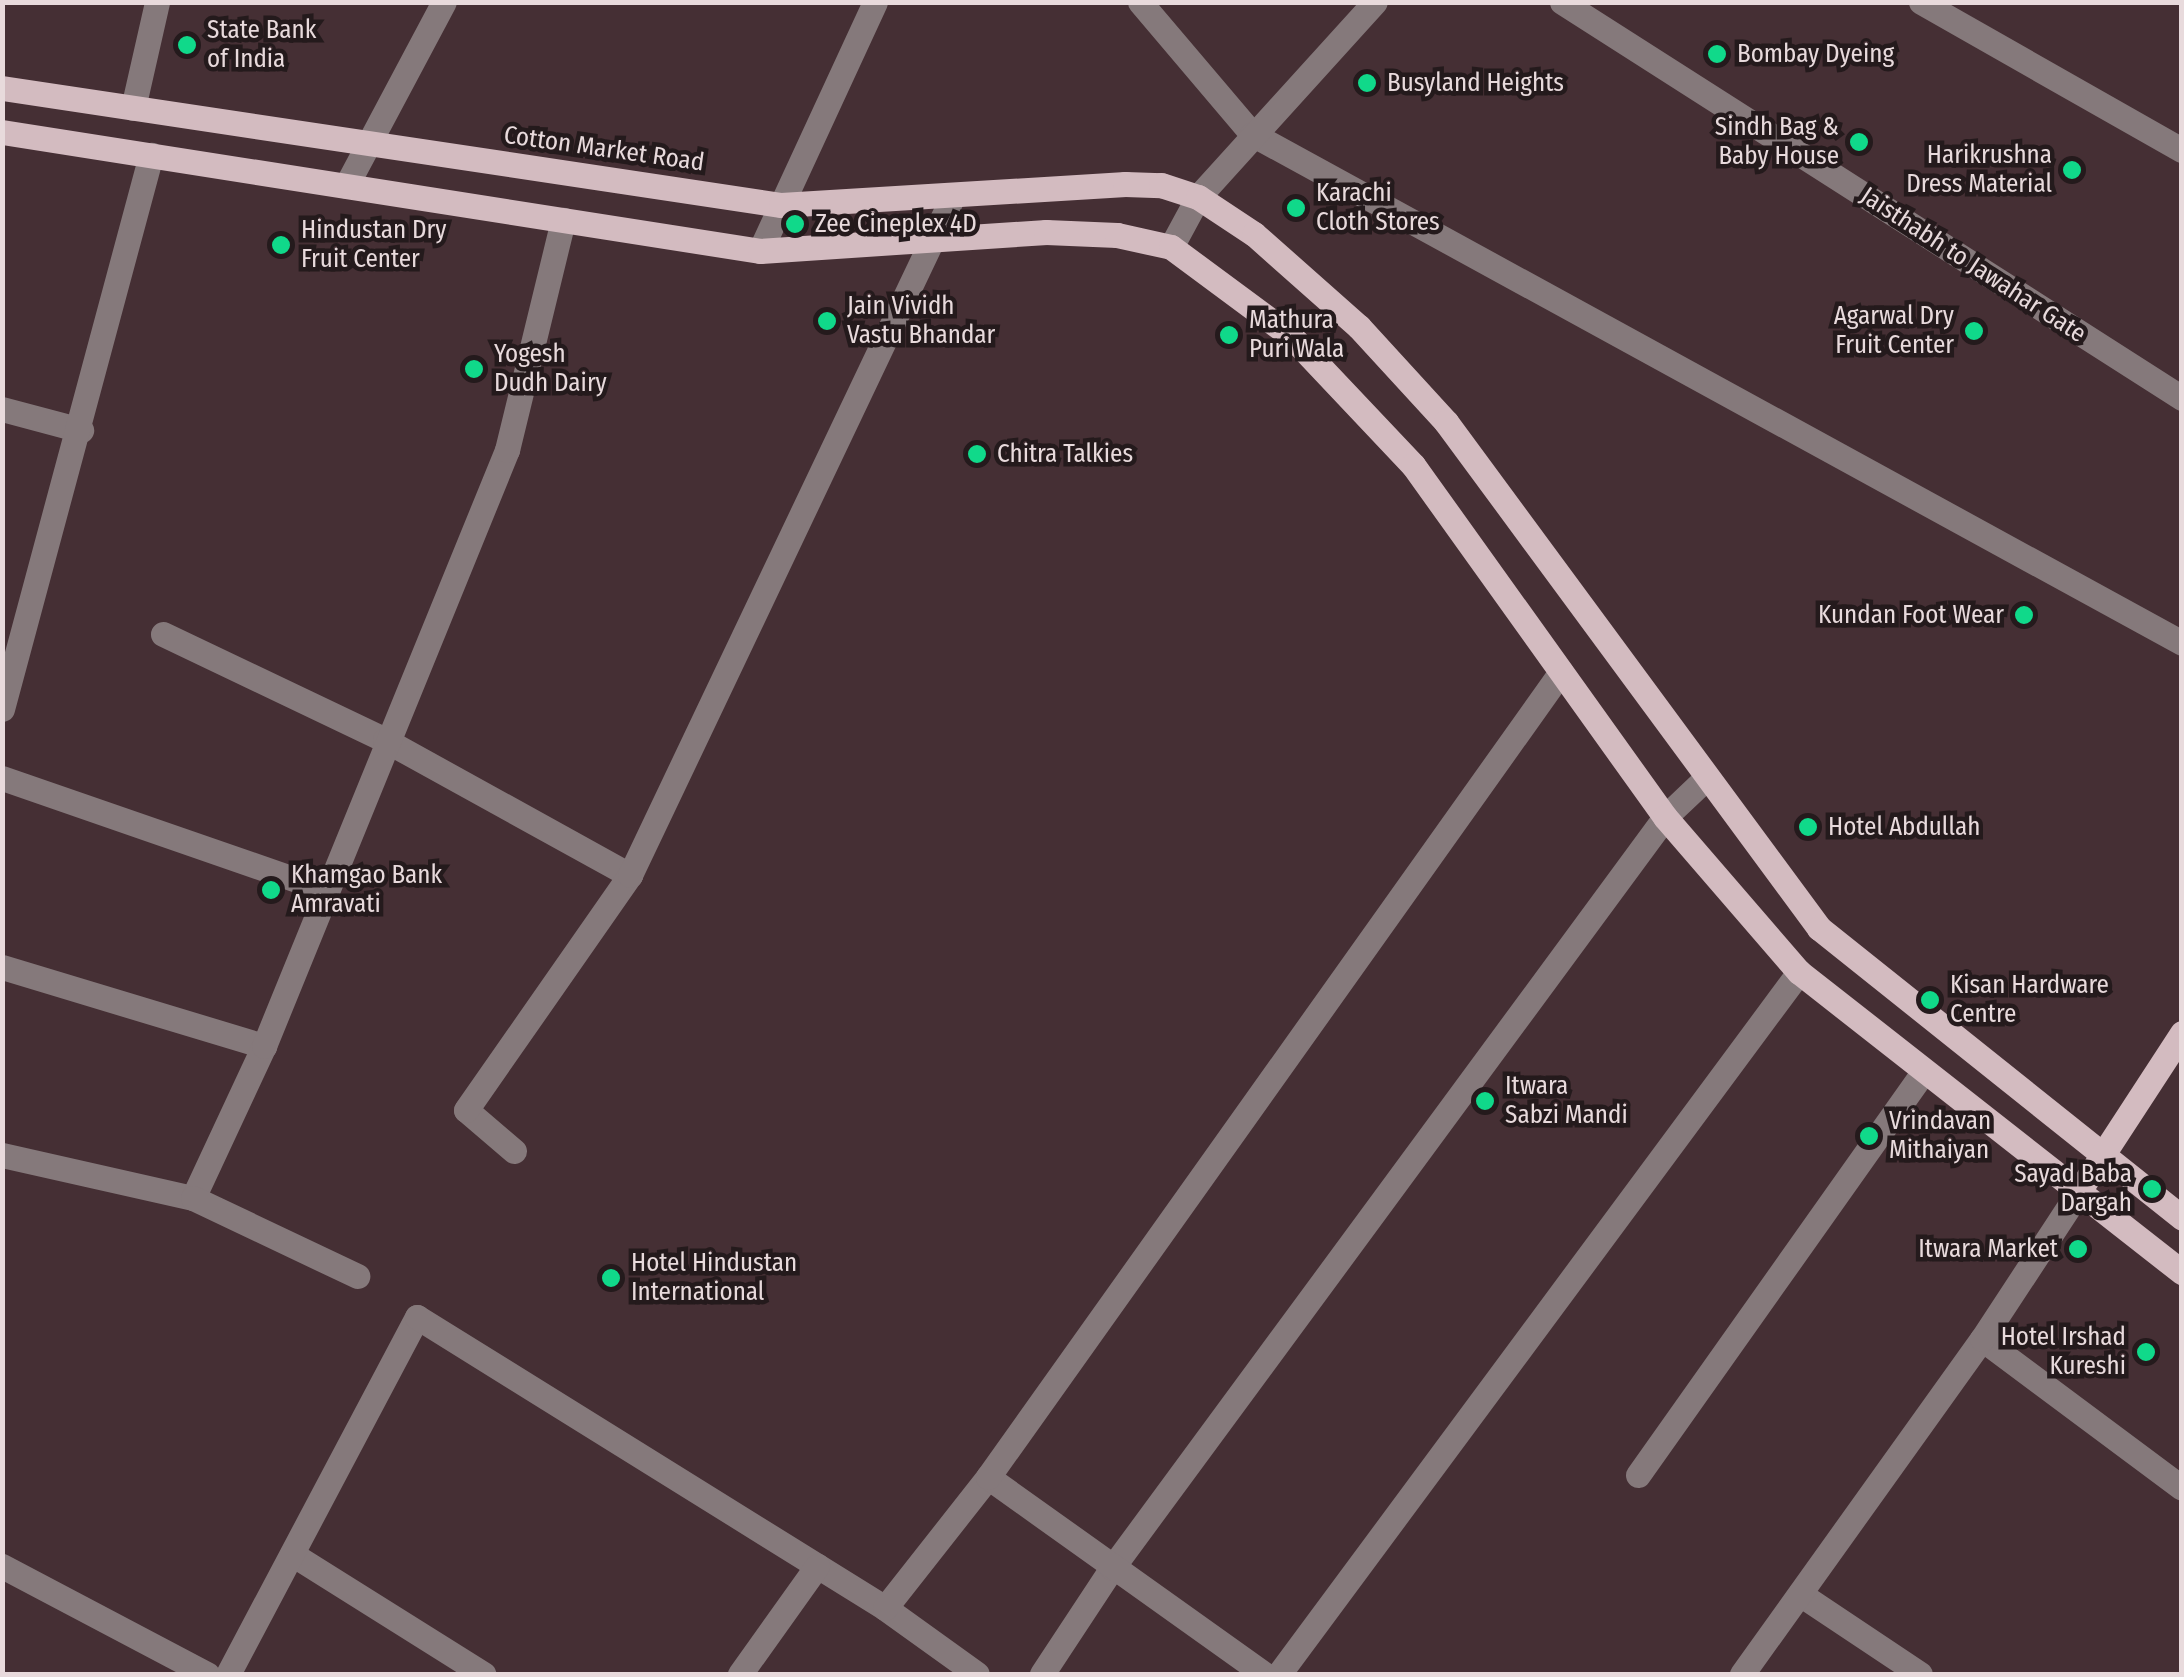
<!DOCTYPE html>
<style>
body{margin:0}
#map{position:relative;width:2184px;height:1677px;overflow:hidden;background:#452f34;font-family:"Fira Sans Condensed",sans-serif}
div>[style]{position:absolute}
.minor>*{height:25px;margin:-12.5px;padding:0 12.5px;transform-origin:12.5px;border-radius:12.5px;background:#85797b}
.major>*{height:25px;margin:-12.5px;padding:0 12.5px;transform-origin:12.5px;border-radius:12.5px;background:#d3bbc0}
.dots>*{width:28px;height:28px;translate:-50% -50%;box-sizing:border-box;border:5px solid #241a1c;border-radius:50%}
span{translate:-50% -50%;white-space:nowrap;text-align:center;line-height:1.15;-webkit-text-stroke:9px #241a1c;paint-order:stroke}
.poi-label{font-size:25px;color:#e8dadc}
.left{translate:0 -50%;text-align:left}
.right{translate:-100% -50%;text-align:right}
.street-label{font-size:25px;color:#e8dadc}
.frame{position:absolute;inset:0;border:5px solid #e8dadc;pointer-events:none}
</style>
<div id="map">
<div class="minor">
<div style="left:1140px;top:2px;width:173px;rotate:49.7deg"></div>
<div style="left:1252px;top:134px;width:1060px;rotate:28.69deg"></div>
<div style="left:1562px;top:2px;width:736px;rotate:32.57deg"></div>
<div style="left:1921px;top:2px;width:300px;rotate:29.6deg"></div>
<div style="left:133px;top:108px;width:109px;rotate:-77.2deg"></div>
<div style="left:346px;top:186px;width:208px;rotate:-62deg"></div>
<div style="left:1171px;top:247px;width:57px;rotate:-61.6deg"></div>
<div style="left:1198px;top:197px;width:263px;rotate:-47.8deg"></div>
<div style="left:760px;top:251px;width:274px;rotate:-65.2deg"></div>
<div style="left:2px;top:409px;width:82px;rotate:14.9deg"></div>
<div style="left:163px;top:634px;width:246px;rotate:25.5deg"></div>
<div style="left:385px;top:740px;width:280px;rotate:28.9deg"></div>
<div style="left:2px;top:709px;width:574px;rotate:-74.95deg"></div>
<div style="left:2px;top:778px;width:343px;rotate:19.1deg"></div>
<div style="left:2px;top:967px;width:274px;rotate:16.8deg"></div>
<div style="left:514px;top:1151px;width:63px;rotate:-139.5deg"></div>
<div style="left:466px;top:1110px;width:287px;rotate:-55.1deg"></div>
<div style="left:630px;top:875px;width:752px;rotate:-64.56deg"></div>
<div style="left:2px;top:1155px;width:196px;rotate:12.7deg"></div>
<div style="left:193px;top:1198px;width:168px;rotate:-65deg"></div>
<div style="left:264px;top:1046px;width:644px;rotate:-67.82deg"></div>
<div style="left:507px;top:450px;width:237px;rotate:-76.3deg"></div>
<div style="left:193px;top:1198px;width:182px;rotate:25.4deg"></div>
<div style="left:1982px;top:1339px;width:249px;rotate:36.7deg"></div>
<div style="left:1638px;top:1475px;width:491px;rotate:-54.7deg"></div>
<div style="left:292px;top:1554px;width:226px;rotate:32.1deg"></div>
<div style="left:2px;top:1566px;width:232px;rotate:27.8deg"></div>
<div style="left:1800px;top:1594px;width:144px;rotate:33.7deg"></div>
<div style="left:885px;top:1608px;width:113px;rotate:35.7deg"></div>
<div style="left:228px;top:1674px;width:404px;rotate:-62.1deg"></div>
<div style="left:417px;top:1317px;width:551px;rotate:31.87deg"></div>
<div style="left:885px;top:1608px;width:167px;rotate:-51.8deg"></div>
<div style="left:740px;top:1674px;width:133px;rotate:-54.5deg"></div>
<div style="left:1042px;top:1674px;width:127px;rotate:-56.6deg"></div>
<div style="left:1112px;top:1568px;width:933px;rotate:-53.63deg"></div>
<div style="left:1665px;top:817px;width:54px;rotate:-43.5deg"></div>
<div style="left:1264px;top:1674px;width:339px;rotate:-144.5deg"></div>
<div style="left:988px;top:1477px;width:988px;rotate:-54.56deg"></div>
<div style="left:1279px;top:1674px;width:874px;rotate:-53.47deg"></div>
<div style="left:1742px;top:1674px;width:412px;rotate:-54.4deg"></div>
<div style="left:1982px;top:1339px;width:181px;rotate:-56.7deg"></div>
</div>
<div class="major">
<div style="left:2px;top:88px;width:788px;rotate:8.54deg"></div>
<div style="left:781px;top:205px;width:345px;rotate:-3.5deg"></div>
<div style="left:1125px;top:184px;width:36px;rotate:2deg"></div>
<div style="left:1161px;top:185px;width:39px;rotate:18deg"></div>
<div style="left:1198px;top:197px;width:67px;rotate:33.5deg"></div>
<div style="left:1254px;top:234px;width:140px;rotate:41.5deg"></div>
<div style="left:1359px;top:327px;width:129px;rotate:47.5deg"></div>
<div style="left:1446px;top:422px;width:629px;rotate:53.6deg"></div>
<div style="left:1819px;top:928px;width:465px;rotate:38.6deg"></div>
<div style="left:2px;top:132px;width:767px;rotate:8.92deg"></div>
<div style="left:760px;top:251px;width:287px;rotate:-3.8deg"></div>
<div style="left:1046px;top:232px;width:71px;rotate:2.4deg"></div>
<div style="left:1117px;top:235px;width:55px;rotate:12.5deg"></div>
<div style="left:1171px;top:247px;width:148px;rotate:36.5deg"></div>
<div style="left:1290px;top:335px;width:179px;rotate:46.6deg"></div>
<div style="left:1413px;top:465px;width:433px;rotate:54.4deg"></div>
<div style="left:1665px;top:817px;width:205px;rotate:49.2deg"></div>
<div style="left:1799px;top:972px;width:487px;rotate:38.1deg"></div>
<div style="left:2081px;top:1188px;width:185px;rotate:-56.9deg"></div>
</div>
<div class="dots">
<div style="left:187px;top:45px;background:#10d98a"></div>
<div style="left:1717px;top:54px;background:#10d98a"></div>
<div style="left:1367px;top:83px;background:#10d98a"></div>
<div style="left:1859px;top:142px;background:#10d98a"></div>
<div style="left:2072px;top:170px;background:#10d98a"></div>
<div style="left:1296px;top:208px;background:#10d98a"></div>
<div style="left:795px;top:224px;background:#10d98a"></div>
<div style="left:281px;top:245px;background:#10d98a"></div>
<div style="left:827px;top:321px;background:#10d98a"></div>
<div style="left:1974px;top:331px;background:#10d98a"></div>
<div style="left:1229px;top:335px;background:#10d98a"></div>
<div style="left:474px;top:369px;background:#10d98a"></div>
<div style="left:977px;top:454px;background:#10d98a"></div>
<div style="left:2024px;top:615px;background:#10d98a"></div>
<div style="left:1808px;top:827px;background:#10d98a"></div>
<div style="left:271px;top:890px;background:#10d98a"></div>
<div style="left:1930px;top:1000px;background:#10d98a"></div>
<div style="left:1485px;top:1101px;background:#10d98a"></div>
<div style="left:1869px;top:1136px;background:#10d98a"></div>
<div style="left:2152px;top:1189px;background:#10d98a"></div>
<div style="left:2078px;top:1249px;background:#10d98a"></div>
<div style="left:611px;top:1278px;background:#10d98a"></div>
<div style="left:2146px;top:1352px;background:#10d98a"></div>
</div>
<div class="poi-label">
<span class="left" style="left:207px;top:45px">State Bank<br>of India</span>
<span class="left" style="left:1737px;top:54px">Bombay Dyeing</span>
<span class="left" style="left:1387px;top:83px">Busyland Heights</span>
<span class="right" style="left:1839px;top:142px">Sindh Bag &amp;<br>Baby House</span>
<span class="right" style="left:2052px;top:170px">Harikrushna<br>Dress Material</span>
<span class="left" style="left:1316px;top:208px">Karachi<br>Cloth Stores</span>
<span class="left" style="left:815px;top:224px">Zee Cineplex 4D</span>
<span class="left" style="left:301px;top:245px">Hindustan Dry<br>Fruit Center</span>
<span class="left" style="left:847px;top:321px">Jain Vividh<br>Vastu Bhandar</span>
<span class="right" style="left:1954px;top:331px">Agarwal Dry<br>Fruit Center</span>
<span class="left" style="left:1249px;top:335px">Mathura<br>Puri Wala</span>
<span class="left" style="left:494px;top:369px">Yogesh<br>Dudh Dairy</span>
<span class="left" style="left:997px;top:454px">Chitra Talkies</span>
<span class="right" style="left:2004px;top:615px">Kundan Foot Wear</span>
<span class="left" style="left:1828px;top:827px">Hotel Abdullah</span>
<span class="left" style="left:291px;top:890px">Khamgao Bank<br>Amravati</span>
<span class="left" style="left:1950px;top:1000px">Kisan Hardware<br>Centre</span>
<span class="left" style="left:1505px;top:1101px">Itwara<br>Sabzi Mandi</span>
<span class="left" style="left:1889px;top:1136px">Vrindavan<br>Mithaiyan</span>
<span class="right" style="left:2132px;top:1189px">Sayad Baba<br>Dargah</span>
<span class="right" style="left:2058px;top:1249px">Itwara Market</span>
<span class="left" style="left:631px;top:1278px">Hotel Hindustan<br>International</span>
<span class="right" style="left:2126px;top:1352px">Hotel Irshad<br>Kureshi</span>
</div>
<div class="street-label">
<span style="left:604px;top:149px;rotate:8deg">Cotton Market Road</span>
<span style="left:1973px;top:265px;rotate:33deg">Jaisthabh to Jawahar Gate</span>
</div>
<div class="frame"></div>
</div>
